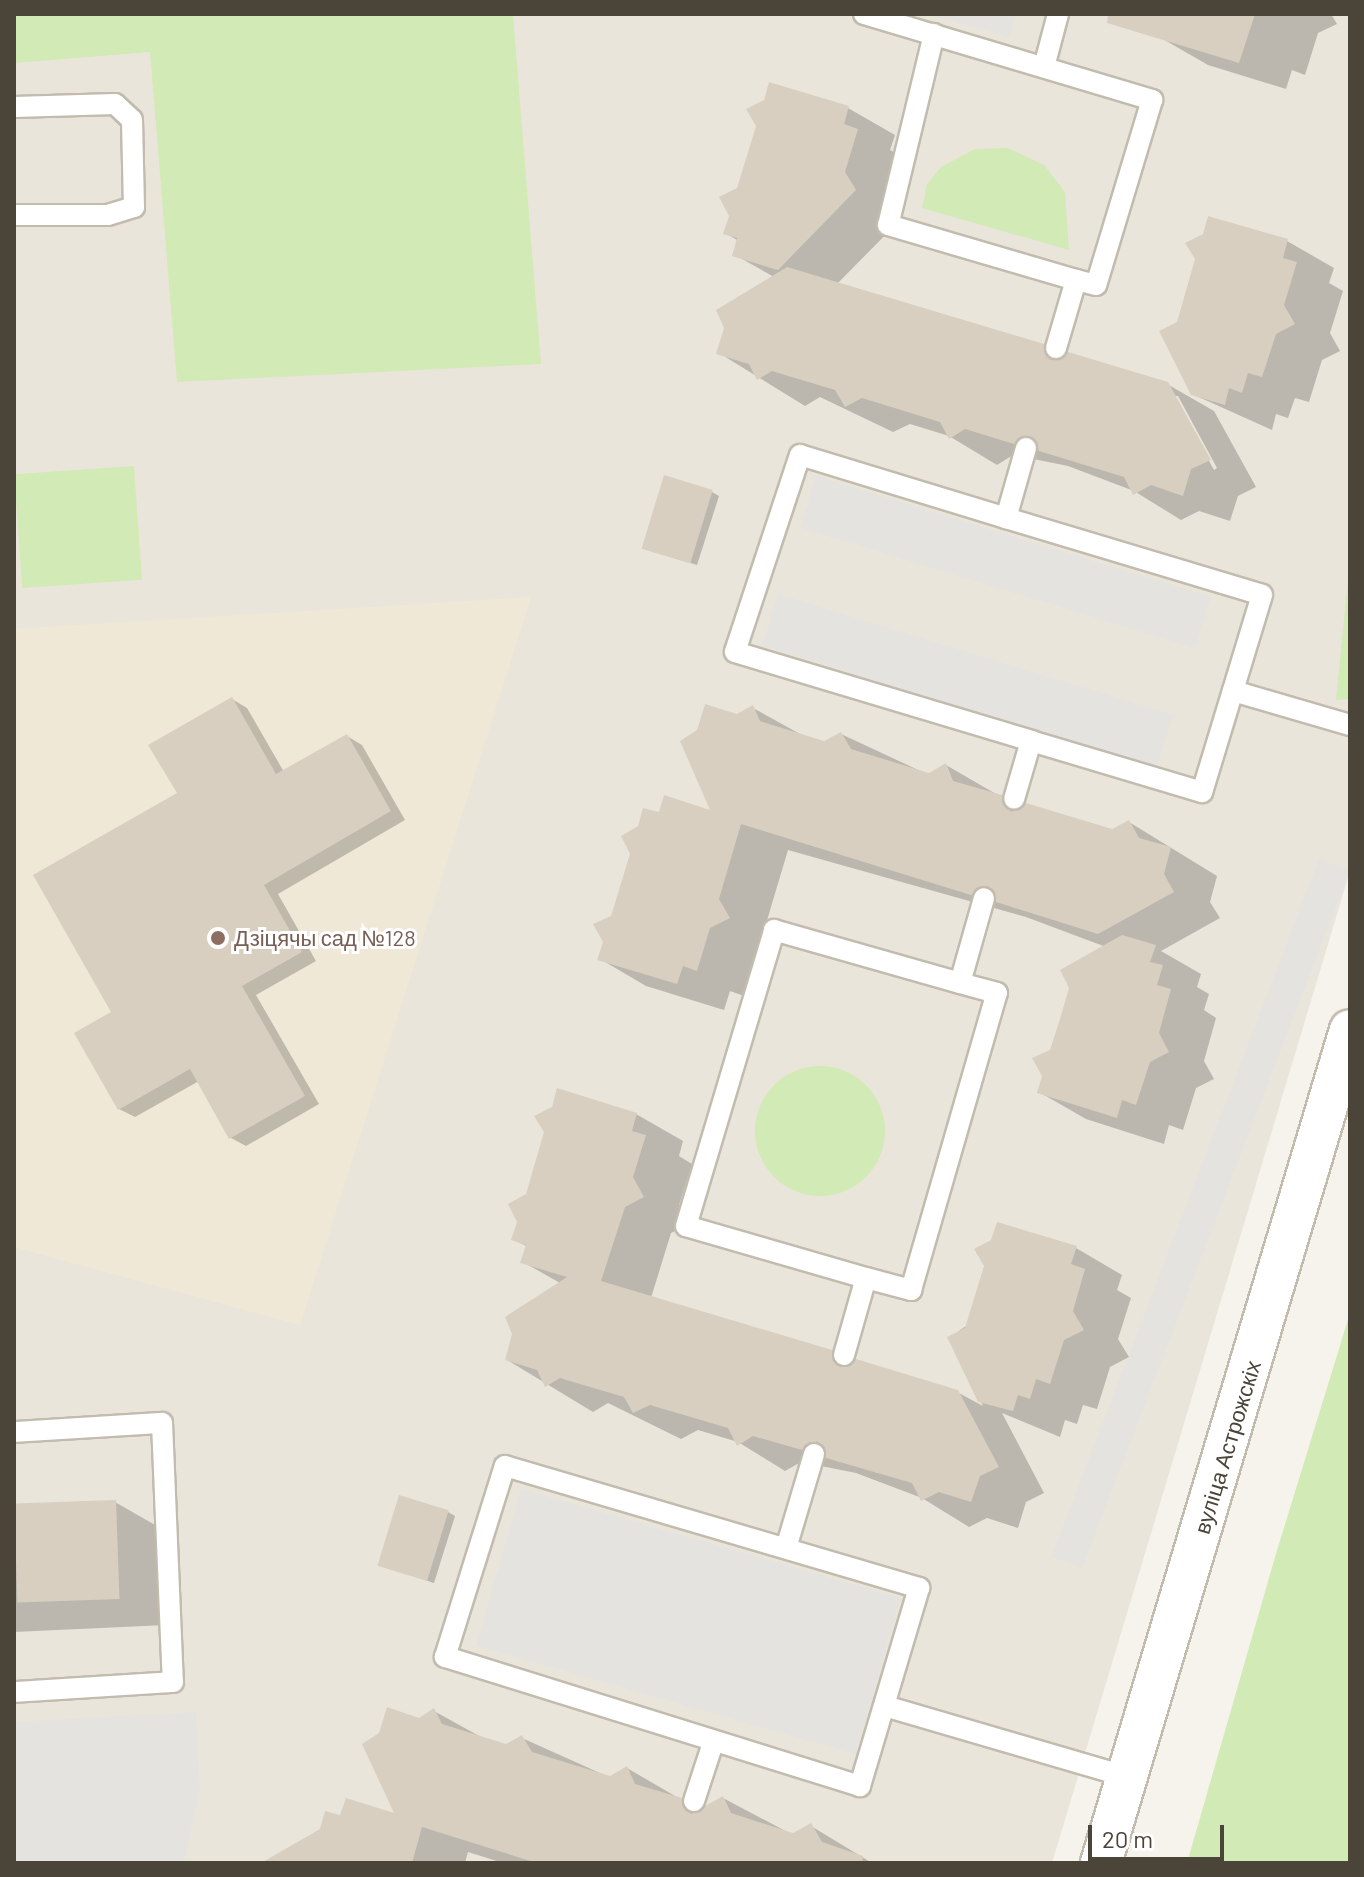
<!DOCTYPE html>
<meta charset="utf-8">
<style>
body{margin:0}
#map{position:relative;width:1364px;height:1877px;overflow:hidden;background:#f6f3ec;font-family:Barlow,sans-serif}
div>[style]{position:absolute}
.residential>*{inset:0;background:#eae5da}
.education>*{inset:0;background:#efe8d6}
.green>*{inset:0;background:#d2eab5;transform-origin:0 0}
.round{border-radius:50%}
.parking>*{inset:0;background:#e5e3e0;transform-origin:0 0}
.shadow>*{inset:0;background:#0003}
.building>*{inset:0;background:#d8cfc1;transform-origin:0 0}
.roads{filter:drop-shadow(2px 0 #c2bbae) drop-shadow(-2px 0 #c2bbae) drop-shadow(0 2px #c2bbae) drop-shadow(0 -2px #c2bbae)}
.lane>*{height:20px;margin:-10px;padding:0 10px;transform-origin:10px;border-radius:10px;background:#fff}
.street>*{height:40px;margin:-20px;padding:0 20px;transform-origin:20px;border-radius:20px;background:#fff}
.dots>*{width:22px;height:22px;translate:-50% -50%;box-sizing:border-box;border:4px solid #fff;border-radius:50%}
span{translate:-50% -50%;white-space:nowrap;text-align:center;line-height:1.15;-webkit-text-stroke:6px #fff;paint-order:stroke}
.education-label{font-size:22px;color:#785e54}
.left{translate:0 -50%;text-align:left}
.street-label{font-size:22px;color:#4b4439}
.frame{position:absolute;inset:0;border:16px solid #4b4439;pointer-events:none}
.scale{position:absolute;left:1088px;top:1825px;width:136px;height:36px;box-sizing:border-box;border:4px solid #4b4439;border-top:0;padding-left:10px;font-size:24px;line-height:28px;white-space:nowrap;color:#4b4439;-webkit-text-stroke:6px #fff;paint-order:stroke}
</style>
<div id="map">
<div class="residential">
<div style="clip-path:polygon(14px 14px,1350px 14px,1350px 871px,1052px 1863px,14px 1863px)"></div>
</div>
<div class="education">
<div style="clip-path:polygon(531px 597px,300px 1325px,14px 1247px,14px 629px)"></div>
</div>
<div class="green">
<div style="clip-path:polygon(14px 14px,513px 14px,541px 364px,177px 382px,150px 52px,14px 63px)"></div>
<div style="clip-path:polygon(1008px 148px,1044px 165px,1065px 192px,1069px 250px,922px 208px,927px 184px,941px 167px,975px 149px)"></div>
<div style="left:134px;top:466px;width:114px;height:120px;rotate:86deg"></div>
<div style="clip-path:polygon(1350px 558px,1350px 699px,1336px 700px,1350px 559px)"></div>
<div class="round" style="left:755px;top:1066px;width:130px;height:130px"></div>
<div style="clip-path:polygon(1350px 1313px,1350px 1863px,1187px 1863px,1275px 1557px)"></div>
</div>
<div class="parking">
<div style="clip-path:polygon(926px 14px,1016px 14px,1010px 37px)"></div>
<div style="left:816px;top:476px;width:413px;height:54px;rotate:17deg"></div>
<div style="left:778px;top:594px;width:413px;height:54px;rotate:17deg"></div>
<div style="left:1319px;top:859px;width:33px;height:747px;rotate:21deg"></div>
<div style="left:521px;top:1489px;width:395px;height:163px;rotate:16deg"></div>
<div style="clip-path:polygon(196px 1712px,200px 1791px,184px 1861px,14px 1863px,14px 1722px)"></div>
</div>
<div class="shadow">
<div style="clip-path:polygon(1163px 14px,1331px 14px,1337px 24px,1318px 33px,1305px 75px,1292px 70px,1286px 89px,1208px 65px,1161px 38px)"></div>
<div style="clip-path:polygon(evenodd,848px 108px,895px 135px,890px 150px,903px 157px,891px 200px,902px 218px,837px 284px,1167px 384px,1214px 411px,1256px 487px,1238px 496px,1230px 521px,1199px 511px,1181px 520px,1134px 491px,1068px 466px,1013px 455px,997px 465px,949px 436px,910px 424px,893px 432px,820px 397px,805px 406px,719px 353px,774px 277px,735px 255px,739px 241px,725px 233px,738px 189px,848px 108px,1173px 396px,1178px 396px,1217px 468px,1214px 470px,1173px 396px)"></div>
<div style="clip-path:polygon(1287px 241px,1334px 268px,1329px 283px,1343px 291px,1330px 333px,1340px 351px,1322px 360px,1309px 402px,1295px 398px,1288px 418px,1276px 414px,1272px 430px,1192px 394px,1178px 323px)"></div>
<div style="clip-path:polygon(712px 492px,719px 496px,697px 565px,648px 549px)"></div>
<div style="clip-path:polygon(232px 699px,247px 708px,284px 772px,347px 736px,362px 745px,405px 820px,278px 894px,316px 961px,256px 995px,319px 1104px,246px 1146px,231px 1138px,199px 1081px,135px 1117px,119px 1109px,114px 1012px,179px 794px)"></div>
<div style="clip-path:polygon(753px 708px,800px 734px,824px 743px,841px 734px,929px 775px,946px 765px,1020px 808px,1112px 832px,1129px 822px,1217px 876px,1210px 902px,1220px 918px,1161px 951px,1201px 974px,1197px 987px,1209px 994px,1204px 1010px,1216px 1018px,1204px 1061px,1214px 1079px,1196px 1088px,1183px 1130px,1169px 1125px,1164px 1144px,1086px 1119px,1039px 1092px,1051px 1051px,1106px 947px,1026px 917px,788px 850px,765px 927px,775px 945px,756px 954px,744px 996px,730px 991px,724px 1010px,646px 986px,600px 959px,660px 815px,714px 814px,737px 716px)"></div>
<div style="clip-path:polygon(636px 1114px,683px 1141px,679px 1156px,692px 1164px,679px 1205px,690px 1224px,671px 1233px,651px 1298px,957px 1392px,983px 1406px,949px 1338px,1076px 1248px,1122px 1275px,1117px 1290px,1131px 1298px,1118px 1339px,1129px 1357px,1110px 1367px,1097px 1409px,1083px 1405px,1077px 1424px,1065px 1420px,1060px 1437px,1002px 1413px,1044px 1493px,1026px 1502px,1018px 1528px,987px 1518px,969px 1527px,922px 1498px,856px 1473px,801px 1462px,785px 1471px,738px 1442px,698px 1430px,681px 1439px,608px 1403px,593px 1412px,507px 1360px,560px 1283px,523px 1262px,528px 1247px,513px 1239px,527px 1196px)"></div>
<div style="clip-path:polygon(115px 1502px,162px 1529px,166px 1625px,14px 1632px,14px 1507px)"></div>
<div style="clip-path:polygon(448px 1512px,455px 1516px,434px 1583px,379px 1565px)"></div>
<div style="clip-path:polygon(434px 1711px,481px 1737px,506px 1746px,522px 1738px,611px 1778px,627px 1768px,699px 1810px,723px 1798px,793px 1835px,811px 1826px,872px 1863px,503px 1863px,468px 1852px,465px 1863px,311px 1863px,341px 1818px,398px 1817px,419px 1720px)"></div>
</div>
<div class="building">
<div style="clip-path:polygon(1108px 14px,1255px 14px,1239px 63px,1107px 23px)"></div>
<div style="clip-path:polygon(769px 82px,849px 106px,844px 124px,858px 129px,845px 172px,856px 190px,778px 270px,732px 256px,737px 238px,723px 234px,729px 216px,719px 197px,737px 188px,756px 126px,746px 109px,764px 100px)"></div>
<div style="clip-path:polygon(1208px 216px,1288px 239px,1283px 258px,1297px 262px,1284px 305px,1295px 324px,1276px 334px,1262px 377px,1248px 373px,1242px 393px,1229px 388px,1225px 405px,1191px 395px,1159px 331px,1177px 322px,1195px 259px,1185px 243px,1203px 234px)"></div>
<div style="clip-path:polygon(787px 267px,1044px 344px,1052px 360px,1068px 352px,1168px 382px,1211px 460px,1191px 469px,1183px 496px,1151px 485px,1133px 495px,1124px 477px,1039px 451px,1030px 436px,1014px 444px,965px 429px,949px 439px,940px 422px,862px 398px,845px 407px,835px 390px,772px 371px,757px 380px,749px 364px,716px 354px,724px 328px,716px 310px)"></div>
<div style="left:664px;top:475px;width:51px;height:77px;rotate:17deg"></div>
<div style="clip-path:polygon(232px 697px,276px 774px,347px 734px,391px 811px,264px 885px,302px 952px,242px 986px,305px 1096px,229px 1139px,190px 1069px,118px 1110px,74px 1033px,111px 1012px,33px 875px,177px 793px,148px 745px)"></div>
<div style="clip-path:polygon(705px 704px,737px 714px,753px 705px,760px 721px,824px 741px,841px 732px,851px 749px,929px 773px,946px 763px,953px 781px,1002px 795px,1011px 812px,1026px 803px,1112px 829px,1129px 820px,1139px 838px,1171px 847px,1164px 874px,1174px 892px,1098px 934px,996px 902px,988px 886px,971px 895px,741px 824px,719px 899px,730px 918px,710px 928px,697px 971px,683px 966px,677px 984px,597px 960px,603px 942px,593px 924px,611px 916px,630px 854px,621px 836px,638px 826px,643px 808px,659px 812px,664px 795px,710px 810px,680px 741px,697px 730px)"></div>
<div style="clip-path:polygon(1122px 935px,1156px 945px,1150px 962px,1163px 965px,1157px 985px,1171px 989px,1159px 1033px,1169px 1052px,1150px 1062px,1136px 1105px,1122px 1100px,1117px 1118px,1037px 1093px,1042px 1076px,1032px 1058px,1050px 1050px,1060px 1019px,1069px 988px,1060px 970px)"></div>
<div style="clip-path:polygon(557px 1088px,637px 1113px,632px 1131px,646px 1135px,633px 1177px,644px 1197px,625px 1207px,601px 1281px,832px 1350px,840px 1367px,856px 1359px,958px 1390px,999px 1467px,980px 1476px,971px 1502px,939px 1492px,921px 1501px,912px 1483px,826px 1458px,817px 1441px,802px 1450px,753px 1436px,737px 1446px,728px 1428px,650px 1405px,633px 1413px,624px 1397px,560px 1378px,545px 1387px,537px 1370px,505px 1360px,512px 1334px,505px 1317px,567px 1277px,520px 1263px,526px 1245px,511px 1240px,517px 1222px,508px 1204px,526px 1194px,544px 1132px,534px 1116px,552px 1107px)"></div>
<div style="clip-path:polygon(997px 1222px,1077px 1246px,1071px 1264px,1085px 1269px,1073px 1311px,1084px 1330px,1064px 1340px,1050px 1384px,1036px 1379px,1030px 1399px,1018px 1395px,1013px 1411px,978px 1402px,947px 1337px,965px 1328px,984px 1266px,974px 1249px,991px 1240px)"></div>
<div style="left:399px;top:1495px;width:52px;height:74px;rotate:17deg"></div>
<div style="left:116px;top:1500px;width:99px;height:102px;rotate:88deg"></div>
<div style="clip-path:polygon(387px 1707px,419px 1718px,434px 1708px,442px 1724px,506px 1744px,522px 1735px,532px 1752px,610px 1776px,627px 1766px,635px 1784px,682px 1798px,691px 1814px,723px 1796px,731px 1813px,793px 1833px,811px 1823px,822px 1842px,863px 1856px,862px 1863px,537px 1863px,422px 1827px,412px 1863px,261px 1863px,320px 1829px,325px 1811px,340px 1815px,346px 1798px,394px 1813px,362px 1744px,379px 1733px)"></div>
</div>
<div class="roads">
<div class="lane">
<div style="left:864px;top:14px;width:301px;rotate:16.6deg"></div>
<div style="left:1152px;top:100px;width:193px;rotate:106.8deg"></div>
<div style="left:1096px;top:285px;width:21px;rotate:-166deg"></div>
<div style="left:934px;top:34px;width:196px;rotate:103.5deg"></div>
<div style="left:888px;top:225px;width:196px;rotate:16.3deg"></div>
<div style="left:1076px;top:280px;width:71px;rotate:106.4deg"></div>
<div style="left:1044px;top:67px;width:55px;rotate:-75.2deg"></div>
<div style="left:14px;top:107px;width:101px;rotate:-1.7deg"></div>
<div style="left:115px;top:104px;width:23px;rotate:43deg"></div>
<div style="left:132px;top:120px;width:87px;rotate:88.7deg"></div>
<div style="left:134px;top:207px;width:27px;rotate:163deg"></div>
<div style="left:108px;top:215px;width:94px;rotate:180deg"></div>
<div style="left:1026px;top:448px;width:73px;rotate:105.9deg"></div>
<div style="left:1006px;top:518px;width:267px;rotate:16.7deg"></div>
<div style="left:1262px;top:595px;width:206px;rotate:106.9deg"></div>
<div style="left:1202px;top:792px;width:178px;rotate:-163.4deg"></div>
<div style="left:1006px;top:518px;width:215px;rotate:-163deg"></div>
<div style="left:800px;top:455px;width:207px;rotate:108.3deg"></div>
<div style="left:735px;top:652px;width:309px;rotate:16.7deg"></div>
<div style="left:1031px;top:741px;width:60px;rotate:106.3deg"></div>
<div style="left:1233px;top:691px;width:122px;rotate:16.2deg"></div>
<div style="left:866px;top:1278px;width:47px;rotate:14.9deg"></div>
<div style="left:911px;top:1290px;width:309px;rotate:-73.9deg"></div>
<div style="left:997px;top:993px;width:38px;rotate:-165deg"></div>
<div style="left:960px;top:983px;width:88px;rotate:-74.2deg"></div>
<div style="left:844px;top:1355px;width:80px;rotate:-74.1deg"></div>
<div style="left:866px;top:1278px;width:187px;rotate:-163.9deg"></div>
<div style="left:686px;top:1226px;width:309px;rotate:-73.4deg"></div>
<div style="left:774px;top:930px;width:193px;rotate:15.9deg"></div>
<div style="left:14px;top:1432px;width:148px;rotate:-3.5deg"></div>
<div style="left:162px;top:1423px;width:259px;rotate:87.6deg"></div>
<div style="left:173px;top:1682px;width:159px;rotate:176.4deg"></div>
<div style="left:505px;top:1466px;width:432px;rotate:16.4deg"></div>
<div style="left:919px;top:1588px;width:207px;rotate:106.6deg"></div>
<div style="left:860px;top:1786px;width:435px;rotate:-162.7deg"></div>
<div style="left:445px;top:1657px;width:200px;rotate:-72.6deg"></div>
<div style="left:786px;top:1548px;width:98px;rotate:-73.4deg"></div>
<div style="left:888px;top:1707px;width:249px;rotate:16.3deg"></div>
<div style="left:694px;top:1801px;width:61px;rotate:-71.9deg"></div>
</div>
<div class="street">
<div style="left:1101px;top:1863px;width:869px;rotate:-73.36deg"></div>
</div>
</div>
<div class="dots">
<div style="left:218px;top:938px;background:#8d6e63"></div>
</div>
<div class="education-label">
<span class="left" style="left:234px;top:938px">Дзіцячы сад №128</span>
</div>
<div class="street-label">
<span style="left:1227px;top:1447px;rotate:-73deg">вуліца Астрожскіх</span>
</div>
<div class="frame"></div>
<div class="scale">20 m</div>
</div>
